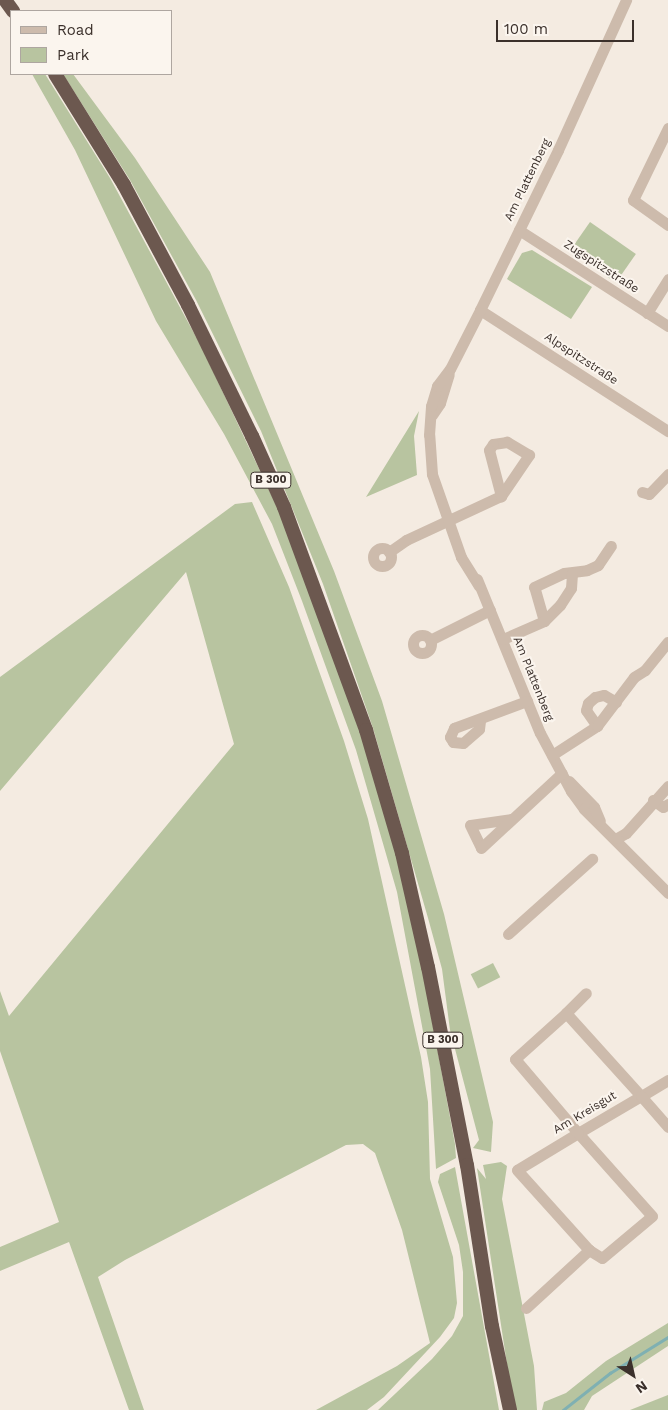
<!DOCTYPE html>
<meta charset="utf-8">
<style>
body{margin:0}
#map{position:relative;width:668px;height:1410px;overflow:hidden;background:#f4ebe1;font-family:"Work Sans",sans-serif}
div>[style]{position:absolute}
.green>*{inset:0;background:#b8c4a0;transform-origin:0 0}
.stream>*{height:2.5px;margin:-1.25px;padding:0 1.25px;transform-origin:1.25px;border-radius:1.25px;background:#7fb0b2}
.minor>*{height:11px;margin:-5.5px;padding:0 5.5px;transform-origin:5.5px;border-radius:5.5px;background:#cdbbac}
.minor>.ring{margin:-5.5px;padding:0;box-sizing:content-box;background:none;border:11px solid #cdbbac;border-radius:50%}
.trunk>*{height:14px;margin:-7px;padding:0 7px;transform-origin:7px;border-radius:7px;background:#6c584f}
span{translate:-50% -50%;white-space:nowrap;text-align:center;line-height:1.15;-webkit-text-stroke:4px #fbf5ee;paint-order:stroke}
.shield-label span{padding:1px 4px;background:#fbf5ee;border:1px solid;border-radius:4px;-webkit-text-stroke-width:0}
.shield-label{font-size:11px;color:#3b302b;font-weight:700}
.street-label{font-size:12px;color:#3b302b}
.legend{position:absolute;left:10px;top:10px;width:162px;height:65px;box-sizing:border-box;background:#fbf5ee;border:1px solid #aea6a0;margin:0;padding:6px 9px;list-style:none;font-size:15px;color:#3b302b}
.legend li{display:flex;align-items:center;gap:10px;height:25px}
.legend b{width:25px;border:1px solid #aea6a0}
.north{position:absolute;left:608px;top:1350px;width:50px;height:50px;-webkit-text-stroke:4px #fbf5ee;paint-order:stroke;rotate:145deg;font-size:14px;font-weight:700;line-height:20px;text-align:center;color:#3b302b}
.north::after{content:'';display:block;margin:auto;width:18px;height:22px;background:#3b302b;clip-path:polygon(50% 0,100% 100%,50% 72%,0 100%)}
.scale{position:absolute;left:496px;top:20px;width:138px;height:22px;box-sizing:border-box;border:2px solid #3b302b;border-top:0;padding-left:6px;font-size:15px;line-height:18px;white-space:nowrap;color:#3b302b;-webkit-text-stroke:4px #fbf5ee;paint-order:stroke}
</style>
<div id="map">
<div class="green">
<div style="clip-path:polygon(32px 74px,45px 74px,110px 178px,149px 250px,202px 348px,278px 509px,310px 588px,366px 750px,397px 856px,422px 967px,455px 1144px,456px 1158px,436px 1169px,430px 1069px,397px 892px,356px 750px,302px 601px,272px 524px,224px 434px,156px 321px,75px 150px)"></div>
<div style="clip-path:polygon(63px 74px,73px 74px,135px 158px,210px 272px,334px 571px,382px 701px,444px 914px,493px 1122px,491px 1152px,473px 1148px,479px 1140px,450px 1030px,442px 969px,428px 918px,373px 728px,323px 584px,261px 431px,196px 300px,130px 180px)"></div>
<div style="left:590px;top:222px;width:56px;height:35px;rotate:35deg"></div>
<div style="clip-path:polygon(532px 250px,592px 287px,571px 319px,507px 279px,522px 253px)"></div>
<div style="clip-path:polygon(419px 411px,414px 436px,417px 475px,366px 497px)"></div>
<div style="clip-path:polygon(252px 502px,289px 587px,344px 741px,368px 819px,421px 1057px,428px 1102px,430px 1179px,453px 1257px,457px 1303px,454px 1318px,440px 1337px,384px 1397px,367px 1410px,316px 1410px,397px 1366px,430px 1343px,402px 1230px,375px 1153px,363px 1144px,346px 1145px,125px 1260px,98px 1277px,144px 1410px,129px 1410px,69px 1242px,0 1271px,0 1247px,59px 1222px,0 1051px,0 991px,9px 1016px,234px 744px,186px 572px,0 791px,0 677px,235px 504px)"></div>
<div style="left:493px;top:963px;width:16px;height:25px;rotate:63deg"></div>
<div style="clip-path:polygon(501px 1162px,507px 1166px,502px 1199px,534px 1366px,537px 1410px,514px 1410px,477px 1168px,486px 1179px,483px 1165px)"></div>
<div style="clip-path:polygon(455px 1167px,499px 1410px,378px 1410px,432px 1359px,452px 1336px,463px 1316px,463px 1272px,459px 1245px,438px 1182px,440px 1174px)"></div>
<div style="clip-path:polygon(668px 1323px,668px 1346px,592px 1396px,584px 1410px,542px 1410px,544px 1402px,566px 1393px,606px 1361px)"></div>
<div style="clip-path:polygon(668px 1395px,668px 1410px,630px 1410px)"></div>
</div>
<div class="stream">
<div style="left:563px;top:1410px;width:60px;rotate:-38.2deg"></div>
<div style="left:610px;top:1373px;width:68px;rotate:-31.8deg"></div>
</div>
<div class="minor">
<div style="left:668px;top:128px;width:80px;rotate:115.9deg"></div>
<div style="left:633px;top:200px;width:43px;rotate:35.5deg"></div>
<div style="left:519px;top:230px;width:177px;rotate:32.8deg"></div>
<div style="left:480px;top:310px;width:224px;rotate:32.8deg"></div>
<div style="left:647px;top:313px;width:40px;rotate:-58deg"></div>
<div style="left:432px;top:415px;width:14px;rotate:-56deg"></div>
<div style="left:440px;top:403px;width:30px;rotate:-73deg"></div>
<div style="left:642px;top:492px;width:7px;rotate:16deg"></div>
<div style="left:649px;top:494px;width:28px;rotate:-46deg"></div>
<div class="ring" style="left:373px;top:548px;width:7px;height:7px"></div>
<div style="left:389px;top:552px;width:21px;rotate:-35deg"></div>
<div style="left:406px;top:540px;width:105px;rotate:-24.9deg"></div>
<div style="left:501px;top:496px;width:50px;rotate:-55.7deg"></div>
<div style="left:529px;top:455px;width:26px;rotate:-149deg"></div>
<div style="left:507px;top:442px;width:14px;rotate:172deg"></div>
<div style="left:493px;top:444px;width:7px;rotate:124deg"></div>
<div style="left:489px;top:450px;width:48px;rotate:75.4deg"></div>
<div style="left:477px;top:579px;width:166px;rotate:67.8deg"></div>
<div style="left:540px;top:733px;width:66px;rotate:61.9deg"></div>
<div style="left:571px;top:791px;width:22px;rotate:54deg"></div>
<div style="left:584px;top:809px;width:119px;rotate:45deg"></div>
<div style="left:479px;top:586px;width:34px;rotate:-122deg"></div>
<div style="left:461px;top:557px;width:88px;rotate:-109.3deg"></div>
<div style="left:432px;top:474px;width:39px;rotate:-94deg"></div>
<div style="left:429px;top:435px;width:29px;rotate:-86deg"></div>
<div style="left:431px;top:406px;width:21px;rotate:-73deg"></div>
<div style="left:437px;top:386px;width:21px;rotate:-53deg"></div>
<div style="left:450px;top:369px;width:66px;rotate:-63deg"></div>
<div style="left:480px;top:310px;width:178px;rotate:-64deg"></div>
<div style="left:558px;top:150px;width:165px;rotate:-65.6deg"></div>
<div style="left:544px;top:621px;width:35px;rotate:-106deg"></div>
<div style="left:534px;top:587px;width:33px;rotate:-25deg"></div>
<div style="left:564px;top:573px;width:23px;rotate:-7deg"></div>
<div style="left:587px;top:570px;width:12px;rotate:-24deg"></div>
<div style="left:598px;top:565px;width:23px;rotate:-56deg"></div>
<div class="ring" style="left:413px;top:635px;width:7px;height:7px"></div>
<div style="left:503px;top:639px;width:45px;rotate:-23.7deg"></div>
<div style="left:544px;top:621px;width:23px;rotate:-45deg"></div>
<div style="left:560px;top:605px;width:20px;rotate:-57deg"></div>
<div style="left:571px;top:588px;width:15px;rotate:-86deg"></div>
<div style="left:430px;top:640px;width:67px;rotate:-26.6deg"></div>
<div style="left:480px;top:721px;width:8px;rotate:97deg"></div>
<div style="left:479px;top:729px;width:21px;rotate:139deg"></div>
<div style="left:463px;top:743px;width:10px;rotate:-174deg"></div>
<div style="left:453px;top:742px;width:6px;rotate:-121deg"></div>
<div style="left:450px;top:737px;width:10px;rotate:-66deg"></div>
<div style="left:454px;top:728px;width:78px;rotate:-20.3deg"></div>
<div style="left:597px;top:726px;width:19px;rotate:-125deg"></div>
<div style="left:586px;top:710px;width:7px;rotate:-74deg"></div>
<div style="left:588px;top:703px;width:9px;rotate:-41deg"></div>
<div style="left:595px;top:697px;width:9px;rotate:-13deg"></div>
<div style="left:604px;top:695px;width:14px;rotate:30deg"></div>
<div style="left:552px;top:755px;width:54px;rotate:-32.8deg"></div>
<div style="left:597px;top:726px;width:61px;rotate:-52.9deg"></div>
<div style="left:634px;top:677px;width:13px;rotate:-32deg"></div>
<div style="left:645px;top:670px;width:36px;rotate:-51deg"></div>
<div style="left:569px;top:781px;width:36px;rotate:46deg"></div>
<div style="left:594px;top:807px;width:15px;rotate:67deg"></div>
<div style="left:653px;top:800px;width:12px;rotate:35deg"></div>
<div style="left:663px;top:807px;width:6px;rotate:-31deg"></div>
<div style="left:511px;top:819px;width:41px;rotate:171.7deg"></div>
<div style="left:470px;top:825px;width:25px;rotate:64deg"></div>
<div style="left:481px;top:848px;width:110px;rotate:-42.8deg"></div>
<div style="left:617px;top:838px;width:10px;rotate:-29deg"></div>
<div style="left:626px;top:833px;width:63px;rotate:-48.2deg"></div>
<div style="left:508px;top:934px;width:113px;rotate:-41.8deg"></div>
<div style="left:566px;top:1013px;width:28px;rotate:-45deg"></div>
<div style="left:668px;top:1080px;width:31px;rotate:149deg"></div>
<div style="left:641px;top:1096px;width:73px;rotate:149.6deg"></div>
<div style="left:578px;top:1133px;width:71px;rotate:148.8deg"></div>
<div style="left:517px;top:1170px;width:108px;rotate:48deg"></div>
<div style="left:589px;top:1250px;width:15px;rotate:32deg"></div>
<div style="left:602px;top:1258px;width:65px;rotate:-40deg"></div>
<div style="left:652px;top:1216px;width:111px;rotate:-131.7deg"></div>
<div style="left:578px;top:1133px;width:97px;rotate:-130.4deg"></div>
<div style="left:515px;top:1059px;width:69px;rotate:-42deg"></div>
<div style="left:566px;top:1013px;width:112px;rotate:47.9deg"></div>
<div style="left:641px;top:1096px;width:41px;rotate:48.9deg"></div>
<div style="left:526px;top:1308px;width:86px;rotate:-42.6deg"></div>
</div>
<div class="trunk">
<div style="left:5px;top:0;width:14px;rotate:54deg"></div>
<div style="left:55px;top:74px;width:131px;rotate:58.1deg"></div>
<div style="left:124px;top:185px;width:136px;rotate:61.9deg"></div>
<div style="left:188px;top:305px;width:146px;rotate:64deg"></div>
<div style="left:252px;top:436px;width:78px;rotate:65.7deg"></div>
<div style="left:284px;top:507px;width:238px;rotate:69.8deg"></div>
<div style="left:366px;top:730px;width:128px;rotate:73.7deg"></div>
<div style="left:402px;top:853px;width:117px;rotate:77.2deg"></div>
<div style="left:428px;top:967px;width:202px;rotate:78.9deg"></div>
<div style="left:467px;top:1165px;width:163px;rotate:81.2deg"></div>
<div style="left:492px;top:1326px;width:86px;rotate:77.9deg"></div>
</div>
<div class="shield-label">
<span style="left:271px;top:480px">B 300</span>
<span style="left:443px;top:1040px">B 300</span>
</div>
<div class="street-label">
<span style="left:528px;top:180px;rotate:-64deg">Am Plattenberg</span>
<span style="left:601px;top:267px;rotate:33deg">Zugspitzstraße</span>
<span style="left:581px;top:359px;rotate:33deg">Alpspitzstraße</span>
<span style="left:533px;top:679px;rotate:68deg">Am Plattenberg</span>
<span style="left:585px;top:1113px;rotate:-31deg">Am Kreisgut</span>
</div>
<ul class="legend">
<li><b style="height:6px;background:#cdbbac"></b>Road</li>
<li><b style="height:14px;background:#b8c4a0"></b>Park</li>
</ul>
<div class="north">N</div>
<div class="scale">100 m</div>
</div>
